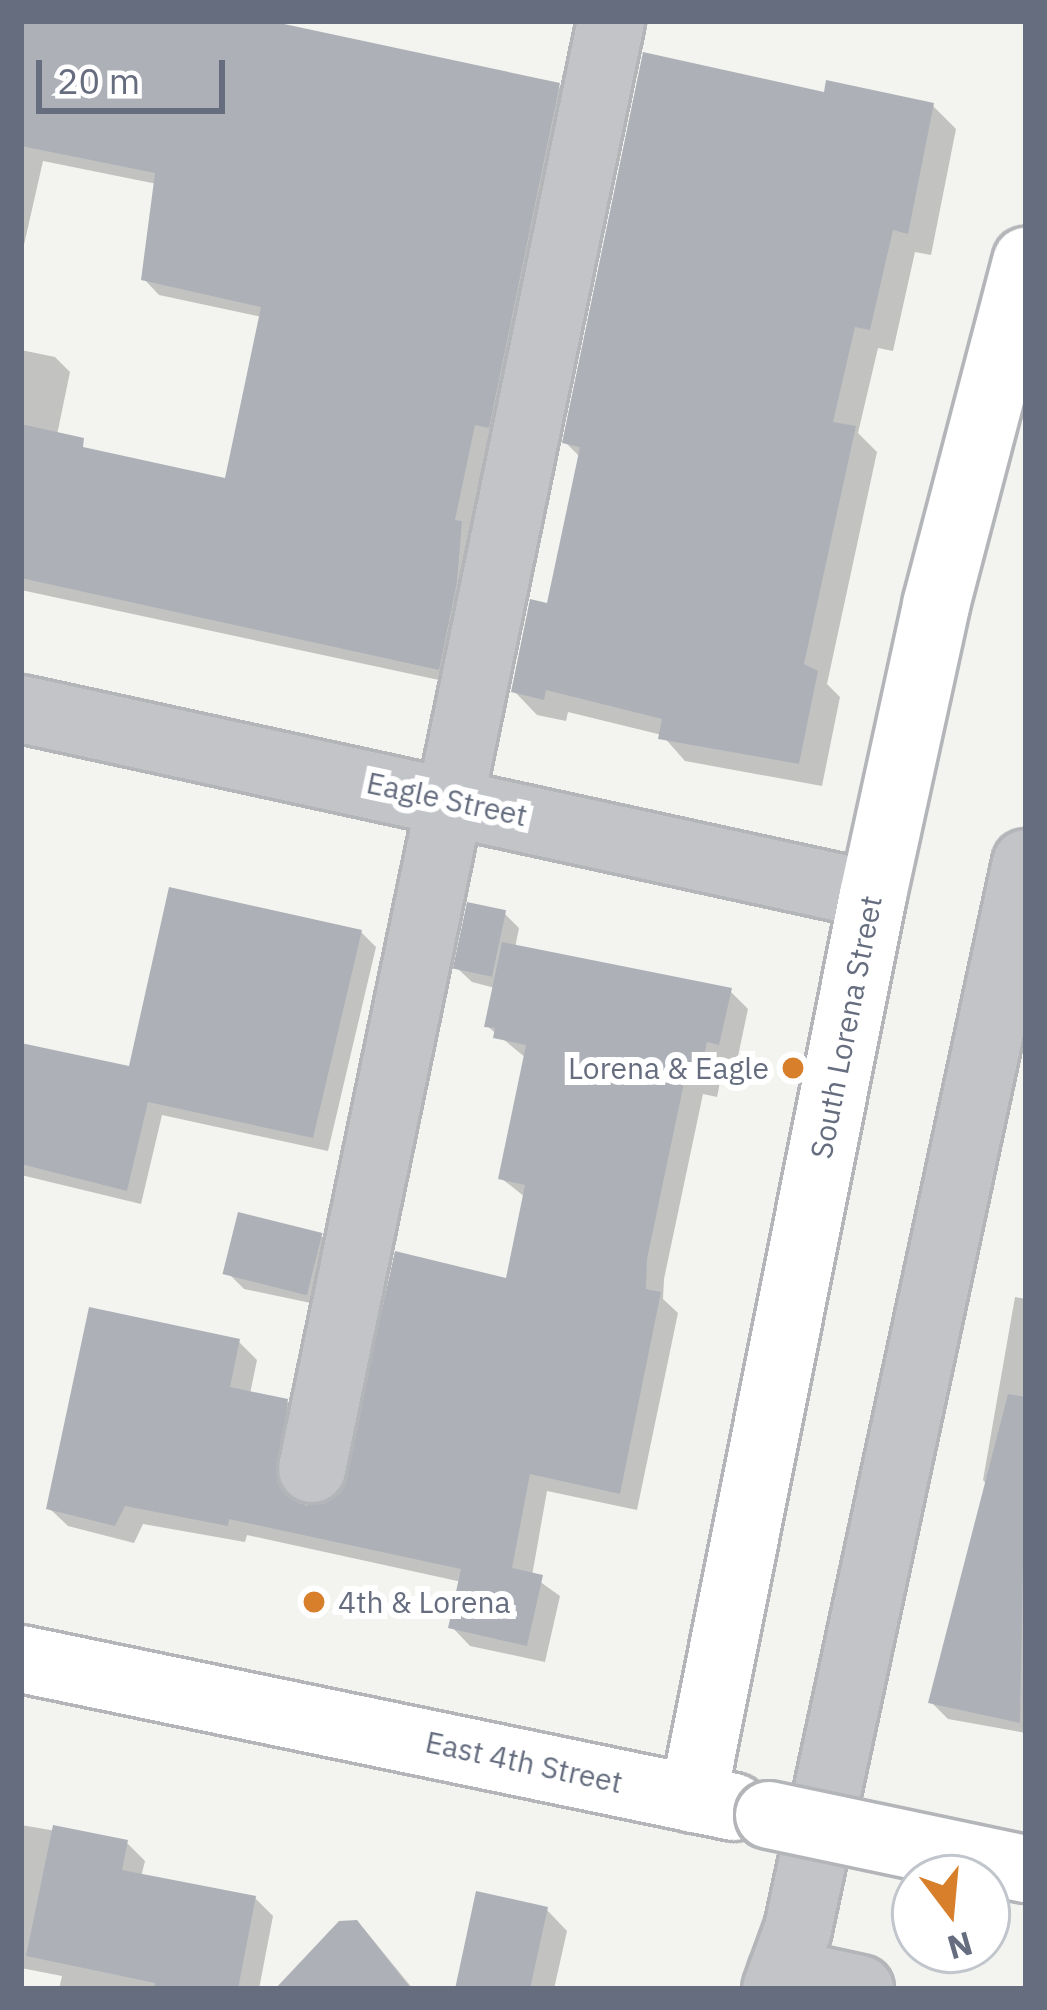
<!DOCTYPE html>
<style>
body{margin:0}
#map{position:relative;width:1047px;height:2010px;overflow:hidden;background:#f3f4f0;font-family:"IBM Plex Sans",sans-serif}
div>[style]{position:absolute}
.shadow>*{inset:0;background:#0003}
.building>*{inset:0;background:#adb1b7;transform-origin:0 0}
.roads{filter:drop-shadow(3px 0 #b3b5b9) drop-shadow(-3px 0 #b3b5b9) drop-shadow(0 3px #b3b5b9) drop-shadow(0 -3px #b3b5b9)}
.minor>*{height:66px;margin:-33px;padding:0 33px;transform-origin:33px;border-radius:33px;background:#c2c4c8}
.major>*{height:66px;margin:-33px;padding:0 33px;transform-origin:33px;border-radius:33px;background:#fff}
.bridges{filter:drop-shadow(3px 0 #b3b5b9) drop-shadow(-3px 0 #b3b5b9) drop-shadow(0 3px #b3b5b9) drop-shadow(0 -3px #b3b5b9)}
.major-bridge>*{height:66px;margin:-33px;padding:0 33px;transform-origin:33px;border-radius:33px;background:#fff}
.dots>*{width:33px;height:33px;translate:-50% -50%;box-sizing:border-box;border:6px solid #fff;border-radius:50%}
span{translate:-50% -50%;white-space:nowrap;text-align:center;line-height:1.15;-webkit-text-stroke:12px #fff;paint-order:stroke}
.street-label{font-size:30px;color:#656d7f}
.poi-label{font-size:30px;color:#656d7f}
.right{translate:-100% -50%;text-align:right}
.left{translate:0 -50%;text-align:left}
.frame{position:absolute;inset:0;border:24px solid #656d7f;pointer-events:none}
.north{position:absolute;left:891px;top:1854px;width:120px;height:120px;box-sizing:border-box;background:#fff;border:3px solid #c1c5cc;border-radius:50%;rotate:164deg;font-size:33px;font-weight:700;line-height:48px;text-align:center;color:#656d7f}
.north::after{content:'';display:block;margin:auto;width:42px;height:54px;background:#d87f2c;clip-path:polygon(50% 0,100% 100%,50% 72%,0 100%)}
.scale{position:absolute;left:36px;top:60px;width:189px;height:54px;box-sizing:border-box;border:6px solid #656d7f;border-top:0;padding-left:15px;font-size:36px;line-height:42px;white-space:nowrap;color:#656d7f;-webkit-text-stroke:9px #fff;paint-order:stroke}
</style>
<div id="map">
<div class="shadow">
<div style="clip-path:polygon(21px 21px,250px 21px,558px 86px,574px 101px,503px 441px,489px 438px,470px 533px,475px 539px,453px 683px,21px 590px,21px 350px,55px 357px,70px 372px,57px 435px,95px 453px,227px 481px,262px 317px,159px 295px,144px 279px,157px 184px,43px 161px,21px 258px)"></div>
<div style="clip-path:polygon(826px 96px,933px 106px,956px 129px,931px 255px,915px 252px,893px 351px,878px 348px,858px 433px,877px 452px,827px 684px,840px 697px,822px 786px,685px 761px,662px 735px,568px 712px,566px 721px,537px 715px,514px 691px,550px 607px,581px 458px,565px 442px)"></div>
<div style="clip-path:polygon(504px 913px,519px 928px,515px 948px,730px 991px,748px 1009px,737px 1061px,725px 1058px,717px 1097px,703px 1094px,664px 1279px,663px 1299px,678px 1313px,637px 1510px,547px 1491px,532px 1576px,560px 1596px,545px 1662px,470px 1646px,452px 1627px,462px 1582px,247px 1535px,245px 1542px,143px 1524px,134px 1543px,68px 1526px,49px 1508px,239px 1342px,257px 1360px,250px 1394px,287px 1402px,305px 1420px,294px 1501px,324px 1508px,508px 1282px,525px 1197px,501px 1178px,526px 1058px,487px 1026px,495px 988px,472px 982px,457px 968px)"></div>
<div style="clip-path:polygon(361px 932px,376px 947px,328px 1151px,162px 1115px,141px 1204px,21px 1175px,21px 1047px,131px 1070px)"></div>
<div style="clip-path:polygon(321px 1236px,336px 1251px,325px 1306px,244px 1289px,229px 1274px)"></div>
<div style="clip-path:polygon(1015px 1297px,1026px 1299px,1026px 1733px,948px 1719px,931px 1702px,988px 1486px,983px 1480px)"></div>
<div style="clip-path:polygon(21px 1825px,127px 1843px,145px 1861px,141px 1877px,255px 1898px,273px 1916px,259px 1989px,59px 1989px,62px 1976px,21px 1968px)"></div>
<div style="clip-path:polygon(547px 1910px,567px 1931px,554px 1989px,458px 1989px)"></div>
<div style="clip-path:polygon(340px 1924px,364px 1929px,413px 1989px,279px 1989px)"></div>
</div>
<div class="building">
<div style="clip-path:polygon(21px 21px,270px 21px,560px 83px,489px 428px,475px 425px,455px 520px,462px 521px,457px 582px,439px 670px,21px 578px,21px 424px,84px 438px,83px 447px,225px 478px,261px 307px,141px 280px,155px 173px,21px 146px)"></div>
<div style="clip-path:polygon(643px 52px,824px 92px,826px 80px,934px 103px,908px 234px,893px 230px,870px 330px,855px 327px,833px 422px,856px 426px,804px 664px,818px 671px,799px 764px,658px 739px,662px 719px,546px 690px,544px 700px,511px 692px,530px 599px,547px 603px,580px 447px,562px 443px)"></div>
<div style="clip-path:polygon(169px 887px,362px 930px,313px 1138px,148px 1102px,127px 1191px,21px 1164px,21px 1043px,129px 1066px)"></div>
<div style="left:467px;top:902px;width:40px;height:68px;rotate:12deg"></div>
<div style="clip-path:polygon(502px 942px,732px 988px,719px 1045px,707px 1042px,699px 1081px,685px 1078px,647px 1259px,646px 1289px,661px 1292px,620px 1494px,530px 1474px,512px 1568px,543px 1575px,527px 1646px,448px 1628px,461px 1569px,229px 1519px,228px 1526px,125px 1506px,115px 1526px,46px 1509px,89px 1307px,240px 1339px,230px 1387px,288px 1399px,277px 1482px,306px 1506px,341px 1493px,395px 1251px,506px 1278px,525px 1185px,498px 1179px,526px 1045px,493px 1038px,495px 1028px,484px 1027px)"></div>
<div style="left:238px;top:1212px;width:87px;height:64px;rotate:14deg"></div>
<div style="clip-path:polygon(1008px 1394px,1026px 1397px,1020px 1723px,928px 1703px)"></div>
<div style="clip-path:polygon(53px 1825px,128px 1840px,122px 1870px,256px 1896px,238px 1989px,154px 1989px,155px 1983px,26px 1956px)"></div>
<div style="clip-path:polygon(476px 1891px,548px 1907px,530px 1989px,455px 1989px)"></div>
<div style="clip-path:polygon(357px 1920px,411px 1989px,275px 1989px,339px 1921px)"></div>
</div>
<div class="roads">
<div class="minor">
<div style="left:21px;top:709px;width:872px;rotate:12.32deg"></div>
<div style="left:312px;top:1469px;width:1479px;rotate:-78.33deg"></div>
<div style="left:782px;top:1972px;width:80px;rotate:12.3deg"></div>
<div style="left:776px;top:1989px;width:64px;rotate:-69.9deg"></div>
<div style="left:798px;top:1929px;width:1090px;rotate:-77.93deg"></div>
</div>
<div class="major">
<div style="left:21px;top:1659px;width:728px;rotate:11.73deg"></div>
<div style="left:693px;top:1799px;width:922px;rotate:-78.74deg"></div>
<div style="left:873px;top:895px;width:297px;rotate:-77.7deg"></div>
<div style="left:936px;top:605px;width:356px;rotate:-75.3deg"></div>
</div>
</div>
<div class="bridges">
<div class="major-bridge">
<div style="left:769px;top:1815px;width:263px;rotate:11.9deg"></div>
</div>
</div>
<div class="dots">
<div style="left:793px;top:1068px;background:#d87f2c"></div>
<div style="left:314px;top:1602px;background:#d87f2c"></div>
</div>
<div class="street-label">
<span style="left:447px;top:799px;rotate:12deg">Eagle Street</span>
<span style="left:846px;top:1027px;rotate:-79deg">South Lorena Street</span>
<span style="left:524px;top:1762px;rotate:12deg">East 4th Street</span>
</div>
<div class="poi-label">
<span class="right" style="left:769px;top:1068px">Lorena &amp; Eagle</span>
<span class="left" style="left:338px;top:1602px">4th &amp; Lorena</span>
</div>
<div class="frame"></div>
<div class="north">N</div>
<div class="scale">20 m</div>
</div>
